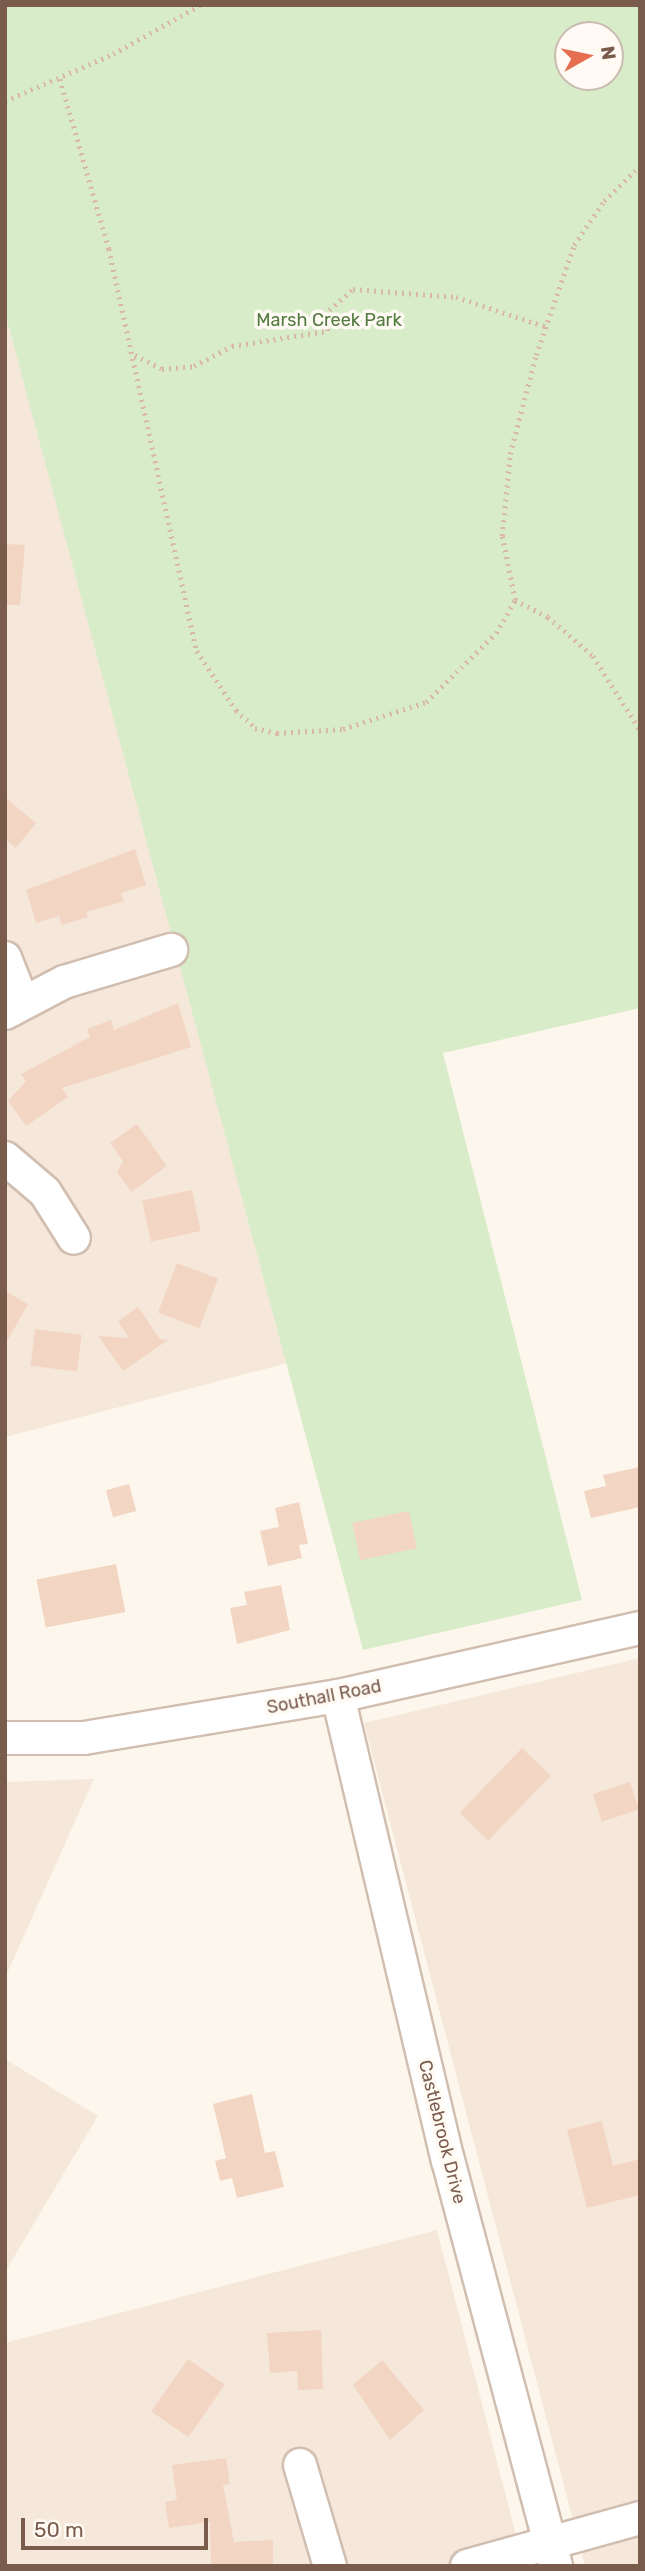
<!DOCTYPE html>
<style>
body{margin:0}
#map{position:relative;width:645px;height:2571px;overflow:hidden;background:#fdf6ec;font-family:Rubik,sans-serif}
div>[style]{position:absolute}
.residential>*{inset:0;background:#f5e8da}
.green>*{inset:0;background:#d8ecc9}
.building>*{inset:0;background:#f3d5c3;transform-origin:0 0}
.path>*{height:4.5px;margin-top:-2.25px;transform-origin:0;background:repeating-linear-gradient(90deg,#d9b8a5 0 2px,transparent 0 7px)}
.roads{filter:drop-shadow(2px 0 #d1beb0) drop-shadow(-2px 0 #d1beb0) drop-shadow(0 2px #d1beb0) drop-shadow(0 -2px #d1beb0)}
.minor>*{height:32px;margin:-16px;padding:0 16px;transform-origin:16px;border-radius:16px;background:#fff}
span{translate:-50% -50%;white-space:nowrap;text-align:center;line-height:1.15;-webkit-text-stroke:7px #fffaf3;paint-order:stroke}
.park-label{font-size:18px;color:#537a41}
.street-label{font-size:18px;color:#7a5c4d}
.frame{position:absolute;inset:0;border:7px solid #7a5c4d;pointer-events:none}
.north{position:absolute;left:554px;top:21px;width:70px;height:70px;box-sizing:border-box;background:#fffaf3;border:2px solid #cabbb1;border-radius:50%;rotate:81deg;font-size:19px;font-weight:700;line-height:28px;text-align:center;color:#7a5c4d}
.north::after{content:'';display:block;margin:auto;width:24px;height:32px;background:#e76f51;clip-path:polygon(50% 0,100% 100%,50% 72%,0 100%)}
.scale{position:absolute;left:21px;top:2518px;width:187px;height:32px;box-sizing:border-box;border:4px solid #7a5c4d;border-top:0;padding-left:9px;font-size:21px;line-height:24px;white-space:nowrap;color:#7a5c4d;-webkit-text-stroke:5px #fffaf3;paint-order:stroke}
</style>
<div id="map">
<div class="residential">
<div style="clip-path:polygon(5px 313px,288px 1363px,5px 1437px)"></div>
<div style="clip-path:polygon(640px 1658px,640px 2566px,585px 2566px,364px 1723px)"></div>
<div style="clip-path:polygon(94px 1779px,5px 1978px,5px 1782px)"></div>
<div style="clip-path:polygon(5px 2059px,98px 2116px,5px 2272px)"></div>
<div style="clip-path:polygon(437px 2230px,524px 2566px,5px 2566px,5px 2343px)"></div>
</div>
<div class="green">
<div style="clip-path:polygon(evenodd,5px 5px,640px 5px,640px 1008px,443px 1053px,582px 1600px,363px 1650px,5px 313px,5px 5px,568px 35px,610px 35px,610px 77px,568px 77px,568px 35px)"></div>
</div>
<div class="building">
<div style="clip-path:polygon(5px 544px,25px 545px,20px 605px,5px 605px)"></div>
<div style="clip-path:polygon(5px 797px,36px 823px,16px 848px,5px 839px)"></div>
<div style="clip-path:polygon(135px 849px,146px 885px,121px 893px,124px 901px,86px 912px,88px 917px,62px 925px,59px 916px,36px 923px,26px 890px)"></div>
<div style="clip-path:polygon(178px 1003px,191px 1047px,62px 1088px,68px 1097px,26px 1126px,8px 1101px,26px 1081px,21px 1074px,90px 1037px,87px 1029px,111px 1020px,114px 1030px)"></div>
<div style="clip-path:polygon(137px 1124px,167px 1166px,131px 1192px,117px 1172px,123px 1161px,110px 1143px)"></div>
<div style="left:192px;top:1190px;width:42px;height:51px;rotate:78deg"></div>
<div style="left:177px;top:1263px;width:44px;height:53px;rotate:21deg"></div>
<div style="clip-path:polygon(5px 1291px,28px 1304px,5px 1345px)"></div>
<div style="clip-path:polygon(138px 1307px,160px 1339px,168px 1340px,123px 1371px,98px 1336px,129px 1338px,118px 1321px)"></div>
<div style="left:35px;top:1329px;width:47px;height:37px;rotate:7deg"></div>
<div style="clip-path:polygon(640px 1467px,640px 1507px,591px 1518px,584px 1491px,606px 1486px,603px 1475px)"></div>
<div style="left:129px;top:1484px;width:28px;height:24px;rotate:75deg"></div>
<div style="clip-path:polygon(299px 1502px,308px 1544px,299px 1545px,302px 1558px,268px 1566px,260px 1531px,279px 1527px,275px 1508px)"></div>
<div style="left:409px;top:1511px;width:38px;height:58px;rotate:78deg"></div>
<div style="left:116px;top:1564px;width:49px;height:81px;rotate:79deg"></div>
<div style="clip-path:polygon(281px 1585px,290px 1630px,237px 1644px,230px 1608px,247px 1605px,244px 1592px)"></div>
<div style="left:522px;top:1748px;width:40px;height:90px;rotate:44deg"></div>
<div style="left:630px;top:1782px;width:29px;height:39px;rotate:72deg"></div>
<div style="clip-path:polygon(252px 2094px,265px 2153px,275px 2151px,284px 2187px,237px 2198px,232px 2178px,220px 2181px,215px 2161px,226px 2158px,213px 2104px)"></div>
<div style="clip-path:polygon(602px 2121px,613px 2166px,640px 2159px,640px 2195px,587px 2208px,567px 2130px)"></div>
<div style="clip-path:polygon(321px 2330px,323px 2389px,298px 2390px,297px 2371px,270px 2373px,267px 2333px)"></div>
<div style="left:188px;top:2359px;width:45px;height:64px;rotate:35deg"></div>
<div style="clip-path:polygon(382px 2360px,424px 2410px,390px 2440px,353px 2385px)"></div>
<div style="clip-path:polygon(226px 2458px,230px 2484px,223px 2485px,234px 2542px,273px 2540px,273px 2566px,211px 2566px,210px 2522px,169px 2528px,165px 2502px,177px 2500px,172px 2465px)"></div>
</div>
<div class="path">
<div style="left:60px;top:79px;width:177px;rotate:73.9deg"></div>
<div style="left:109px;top:249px;width:412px;rotate:77.7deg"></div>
<div style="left:197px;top:651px;width:71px;rotate:56.5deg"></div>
<div style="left:236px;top:710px;width:26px;rotate:43deg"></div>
<div style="left:255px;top:728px;width:23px;rotate:13deg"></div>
<div style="left:277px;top:733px;width:66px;rotate:-3.5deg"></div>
<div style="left:343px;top:729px;width:87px;rotate:-18deg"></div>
<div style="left:426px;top:702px;width:98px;rotate:-44.6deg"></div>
<div style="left:496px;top:633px;width:38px;rotate:-60deg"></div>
<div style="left:515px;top:600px;width:65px;rotate:-101.5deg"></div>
<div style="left:502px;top:536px;width:82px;rotate:-84.4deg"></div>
<div style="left:510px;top:454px;width:102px;rotate:-75.3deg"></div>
<div style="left:536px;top:355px;width:116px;rotate:-70.9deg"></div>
<div style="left:574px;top:245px;width:53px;rotate:-55.7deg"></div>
<div style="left:604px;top:201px;width:50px;rotate:-44.2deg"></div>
<div style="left:5px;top:101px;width:118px;rotate:-23.5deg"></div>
<div style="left:113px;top:54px;width:100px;rotate:-29.4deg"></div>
<div style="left:135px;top:355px;width:30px;rotate:27deg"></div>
<div style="left:162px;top:369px;width:32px;rotate:-5deg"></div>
<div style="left:194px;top:366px;width:43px;rotate:-27.8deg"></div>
<div style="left:232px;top:346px;width:96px;rotate:-9deg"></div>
<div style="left:327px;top:331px;width:21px;rotate:-85deg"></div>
<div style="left:329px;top:310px;width:32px;rotate:-41deg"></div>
<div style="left:353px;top:289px;width:103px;rotate:4.4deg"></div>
<div style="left:456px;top:297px;width:96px;rotate:18.2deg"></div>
<div style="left:515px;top:600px;width:37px;rotate:27deg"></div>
<div style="left:548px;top:617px;width:60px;rotate:40.9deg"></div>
<div style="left:593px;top:656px;width:88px;rotate:57.6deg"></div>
</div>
<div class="roads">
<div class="minor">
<div style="left:5px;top:958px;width:46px;rotate:68.4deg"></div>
<div style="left:5px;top:1013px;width:67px;rotate:-27.7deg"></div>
<div style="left:64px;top:982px;width:112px;rotate:-16.7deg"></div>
<div style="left:5px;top:1158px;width:52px;rotate:40.4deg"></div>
<div style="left:45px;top:1192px;width:54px;rotate:57.8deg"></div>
<div style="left:338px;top:1696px;width:477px;rotate:76.7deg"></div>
<div style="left:448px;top:2160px;width:420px;rotate:75.1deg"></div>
<div style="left:5px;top:1738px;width:79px"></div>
<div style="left:84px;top:1738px;width:257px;rotate:-9.4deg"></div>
<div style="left:338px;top:1696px;width:310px;rotate:-12.7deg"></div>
<div style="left:300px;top:2465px;width:105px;rotate:73.5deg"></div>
<div style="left:467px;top:2566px;width:180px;rotate:-15.5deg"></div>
</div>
</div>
<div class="park-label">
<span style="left:329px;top:320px">Marsh Creek Park</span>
</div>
<div class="street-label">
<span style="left:324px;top:1697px;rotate:-11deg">Southall Road</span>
<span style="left:442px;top:2132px;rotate:76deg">Castlebrook Drive</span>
</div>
<div class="frame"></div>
<div class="north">N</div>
<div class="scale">50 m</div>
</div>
